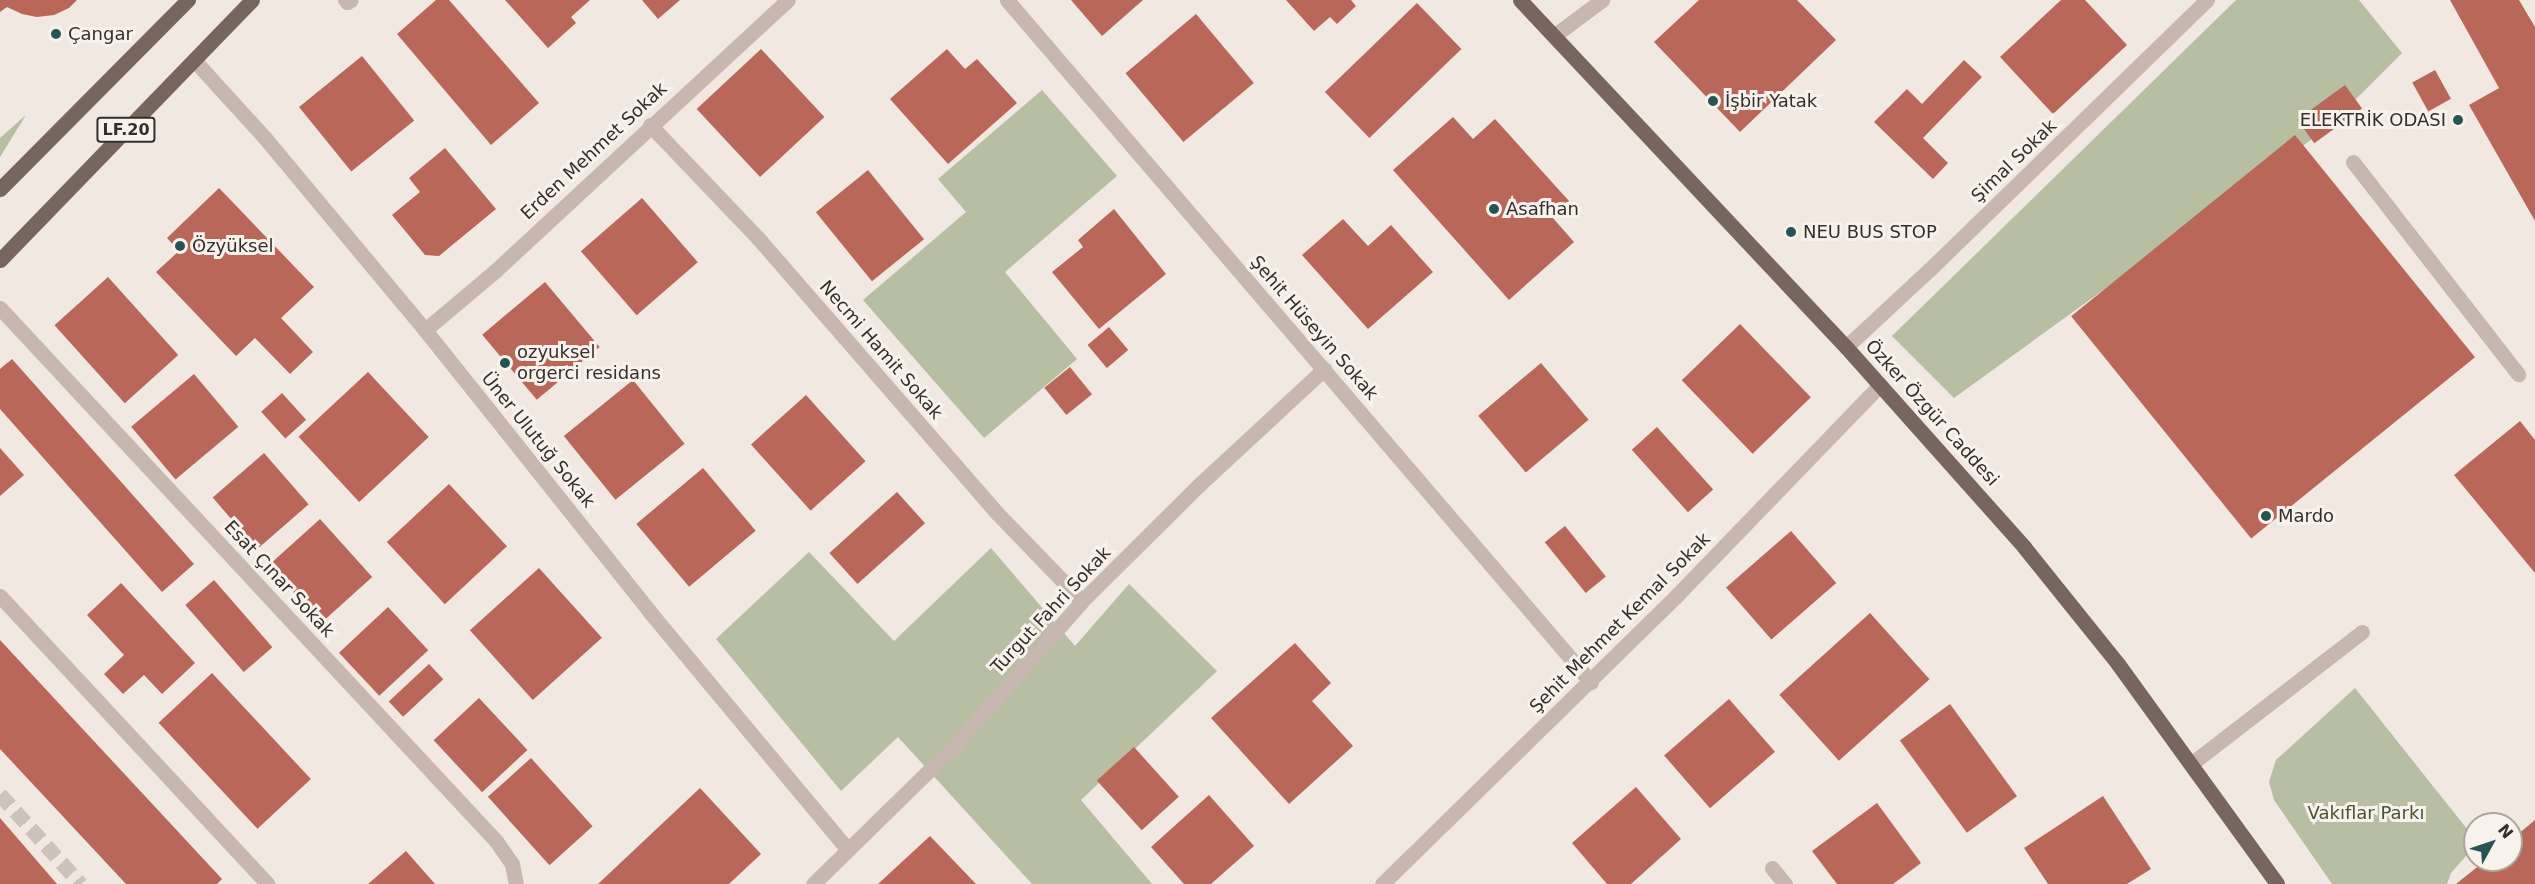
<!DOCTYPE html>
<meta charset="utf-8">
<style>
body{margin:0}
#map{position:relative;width:2535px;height:884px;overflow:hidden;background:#f1e8e1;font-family:"DejaVu Sans",sans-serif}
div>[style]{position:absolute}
.green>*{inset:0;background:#b7bea2}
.building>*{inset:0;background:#b86758;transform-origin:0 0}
.minor-tunnel>*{height:15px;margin-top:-7.5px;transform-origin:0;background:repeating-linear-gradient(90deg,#ccc3bd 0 15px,transparent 0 23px)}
.minor>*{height:15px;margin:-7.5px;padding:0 7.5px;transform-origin:7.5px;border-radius:7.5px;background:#c8b7ae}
.major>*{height:15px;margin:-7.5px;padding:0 7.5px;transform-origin:7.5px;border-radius:7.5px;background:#77655e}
.dots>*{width:16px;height:16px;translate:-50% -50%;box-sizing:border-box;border:3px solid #f8f2ed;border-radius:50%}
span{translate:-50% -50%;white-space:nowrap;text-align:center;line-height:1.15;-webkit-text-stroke:6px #f8f2ed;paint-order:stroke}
.shield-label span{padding:2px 4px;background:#f8f2ed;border:2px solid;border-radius:4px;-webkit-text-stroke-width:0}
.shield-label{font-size:16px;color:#372e2b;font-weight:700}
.poi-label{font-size:18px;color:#372e2b}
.left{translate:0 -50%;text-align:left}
.right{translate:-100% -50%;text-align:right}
.street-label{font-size:18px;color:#372e2b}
.park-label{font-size:18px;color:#495232}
.north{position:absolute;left:2463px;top:812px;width:60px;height:60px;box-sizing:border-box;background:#f8f2ed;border:2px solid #aba49f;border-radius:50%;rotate:50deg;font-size:16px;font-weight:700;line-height:24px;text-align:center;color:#372e2b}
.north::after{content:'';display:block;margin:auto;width:21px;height:27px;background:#265453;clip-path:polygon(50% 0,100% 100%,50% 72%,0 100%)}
</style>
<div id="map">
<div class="green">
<div style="clip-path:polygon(2236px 0,2359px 0,2402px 53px,2326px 129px,1954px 398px,1892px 336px)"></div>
<div style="clip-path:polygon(1042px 90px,1117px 176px,1005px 272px,1077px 359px,984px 438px,863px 300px,966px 212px,938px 179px)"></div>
<div style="clip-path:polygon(26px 115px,0 157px,0 138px)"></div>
<div style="clip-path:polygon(991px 548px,1075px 646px,1129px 584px,1217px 671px,1081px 800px,1152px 884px,1032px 884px,898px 737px,841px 791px,716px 639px,809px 552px,894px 641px)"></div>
<div style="clip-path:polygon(2355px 688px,2475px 839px,2475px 846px,2451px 873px,2447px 884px,2332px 884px,2274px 800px,2269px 782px,2276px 760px)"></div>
</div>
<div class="building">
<div style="clip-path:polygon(0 0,77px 0,69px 8px,54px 15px,37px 17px,22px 14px,7px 7px,0 12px)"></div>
<div style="clip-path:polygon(436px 0,449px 0,539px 103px,491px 145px,397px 34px)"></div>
<div style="clip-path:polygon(505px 0,590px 0,571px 17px,576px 23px,548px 48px)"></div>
<div style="clip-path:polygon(642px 0,680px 0,658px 19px)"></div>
<div style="clip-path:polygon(1071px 0,1143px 0,1102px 36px)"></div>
<div style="clip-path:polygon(1286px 0,1351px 0,1356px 6px,1337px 24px,1330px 17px,1314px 31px)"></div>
<div style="clip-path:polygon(1699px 0,1797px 0,1836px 40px,1740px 132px,1654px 42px)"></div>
<div style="clip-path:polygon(2061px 0,2085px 0,2127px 45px,2053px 114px,2000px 57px)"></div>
<div style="clip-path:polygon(2450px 0,2519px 0,2535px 27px,2535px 221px,2469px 105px,2499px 88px)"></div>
<div style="left:1417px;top:3px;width:64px;height:128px;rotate:46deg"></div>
<div style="left:1196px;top:14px;width:90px;height:92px;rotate:50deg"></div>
<div style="left:761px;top:49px;width:93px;height:88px;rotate:47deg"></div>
<div style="clip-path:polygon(947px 49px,965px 69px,977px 59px,1017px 103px,948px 164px,890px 99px)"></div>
<div style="left:362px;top:56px;width:83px;height:81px;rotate:51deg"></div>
<div style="clip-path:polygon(1964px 60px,1982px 77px,1923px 138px,1948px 163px,1933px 179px,1874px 122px,1907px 89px,1922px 104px)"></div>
<div style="left:2435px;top:70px;width:33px;height:26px;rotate:61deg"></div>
<div style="left:2345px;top:85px;width:29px;height:59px;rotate:54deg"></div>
<div style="clip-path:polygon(1453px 117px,1473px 139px,1495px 119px,1569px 201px,1552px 217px,1574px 242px,1509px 300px,1393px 170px)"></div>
<div style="left:2295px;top:135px;width:286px;height:288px;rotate:51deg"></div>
<div style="clip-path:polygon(445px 148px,496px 209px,439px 256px,425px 255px,392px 215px,420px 192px,409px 178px)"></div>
<div style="left:868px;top:170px;width:89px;height:67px;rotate:51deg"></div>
<div style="clip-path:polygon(219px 188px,314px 287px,281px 318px,313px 352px,290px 374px,255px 338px,236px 356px,156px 272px,179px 251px,167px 238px)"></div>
<div style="left:642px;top:198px;width:85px;height:81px;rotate:49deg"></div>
<div style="clip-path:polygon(1114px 209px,1166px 274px,1099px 329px,1052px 272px,1083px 247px,1078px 240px)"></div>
<div style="clip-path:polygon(1343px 219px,1368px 246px,1391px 225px,1433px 272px,1368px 329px,1302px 255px)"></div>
<div style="left:108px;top:277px;width:105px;height:72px;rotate:48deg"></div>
<div style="left:545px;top:282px;width:85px;height:82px;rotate:50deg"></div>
<div style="left:1740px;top:324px;width:102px;height:81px;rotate:46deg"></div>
<div style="left:1109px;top:327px;width:30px;height:28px;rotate:50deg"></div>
<div style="clip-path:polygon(12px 359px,194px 564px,162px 592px,0 409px,0 369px)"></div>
<div style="left:1541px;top:363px;width:74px;height:82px;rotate:50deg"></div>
<div style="left:1070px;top:367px;width:35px;height:33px;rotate:51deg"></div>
<div style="left:368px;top:372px;width:89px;height:95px;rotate:47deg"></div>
<div style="left:194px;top:374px;width:69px;height:82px;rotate:50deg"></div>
<div style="left:633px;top:380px;width:82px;height:89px;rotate:51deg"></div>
<div style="left:282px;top:393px;width:36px;height:28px;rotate:48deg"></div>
<div style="left:806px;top:395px;width:89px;height:74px;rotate:48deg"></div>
<div style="clip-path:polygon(2520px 421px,2535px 440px,2535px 573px,2454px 475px)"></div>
<div style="left:1657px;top:427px;width:84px;height:34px;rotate:48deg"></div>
<div style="clip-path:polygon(0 448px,24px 475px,0 496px)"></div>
<div style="left:264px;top:453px;width:68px;height:68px;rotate:49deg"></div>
<div style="left:703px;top:468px;width:82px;height:87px;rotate:50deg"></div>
<div style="left:449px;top:484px;width:85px;height:85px;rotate:47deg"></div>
<div style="left:897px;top:492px;width:42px;height:91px;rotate:48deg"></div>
<div style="left:320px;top:519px;width:78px;height:69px;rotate:48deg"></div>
<div style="left:1565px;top:526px;width:65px;height:26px;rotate:51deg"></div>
<div style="left:1791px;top:531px;width:69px;height:86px;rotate:49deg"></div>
<div style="left:539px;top:568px;width:94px;height:93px;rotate:48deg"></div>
<div style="left:214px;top:580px;width:89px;height:38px;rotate:49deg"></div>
<div style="clip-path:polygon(121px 583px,195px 663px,162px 694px,144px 675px,123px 694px,104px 674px,124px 655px,87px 615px)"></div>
<div style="left:388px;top:607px;width:59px;height:67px;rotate:47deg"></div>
<div style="left:1870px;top:613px;width:89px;height:122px;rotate:48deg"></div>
<div style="clip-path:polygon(0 640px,222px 879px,217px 884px,126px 884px,0 749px)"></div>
<div style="clip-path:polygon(1295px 643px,1331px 683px,1312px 701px,1353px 746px,1289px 804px,1211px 718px)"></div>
<div style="left:429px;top:664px;width:21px;height:55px;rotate:47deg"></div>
<div style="left:212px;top:673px;width:145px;height:73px;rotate:47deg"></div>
<div style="left:479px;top:698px;width:71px;height:62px;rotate:47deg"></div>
<div style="left:1729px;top:699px;width:70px;height:86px;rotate:49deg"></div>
<div style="left:1950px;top:704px;width:114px;height:62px;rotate:54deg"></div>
<div style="left:1134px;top:747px;width:67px;height:50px;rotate:48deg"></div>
<div style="left:531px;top:758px;width:92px;height:58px;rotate:48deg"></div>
<div style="clip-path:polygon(1636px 787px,1681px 839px,1631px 884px,1607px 884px,1572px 843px)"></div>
<div style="clip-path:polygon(700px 788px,761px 854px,729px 884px,598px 884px)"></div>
<div style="clip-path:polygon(1209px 795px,1254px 846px,1211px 884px,1184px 884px,1151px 847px)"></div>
<div style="clip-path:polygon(2103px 796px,2151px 869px,2127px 884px,2048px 884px,2024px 848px)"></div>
<div style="clip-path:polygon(1877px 803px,1921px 863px,1893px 884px,1837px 884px,1812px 851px)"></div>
<div style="clip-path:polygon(0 818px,57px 884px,0 884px)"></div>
<div style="clip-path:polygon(2535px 820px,2535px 884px,2456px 884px,2486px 860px,2511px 860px,2511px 840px)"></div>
<div style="clip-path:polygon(930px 836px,976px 884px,878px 884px)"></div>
<div style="clip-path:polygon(406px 851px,435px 884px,368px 884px)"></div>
</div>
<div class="minor-tunnel">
<div style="left:0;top:794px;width:121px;rotate:48deg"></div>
</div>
<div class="minor">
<div style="left:345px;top:0;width:3px;rotate:45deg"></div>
<div style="left:347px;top:2px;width:4px;rotate:-27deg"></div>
<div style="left:1007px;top:0;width:898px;rotate:49.43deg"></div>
<div style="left:1555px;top:35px;width:59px;rotate:-36.7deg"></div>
<div style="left:194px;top:60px;width:105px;rotate:47.7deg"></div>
<div style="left:265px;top:138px;width:250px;rotate:50.2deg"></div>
<div style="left:425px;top:330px;width:359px;rotate:51.4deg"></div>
<div style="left:649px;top:611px;width:310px;rotate:50.2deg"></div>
<div style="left:650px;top:125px;width:155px;rotate:46.3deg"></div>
<div style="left:757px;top:237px;width:366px;rotate:49deg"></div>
<div style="left:997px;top:513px;width:122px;rotate:46deg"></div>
<div style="left:2353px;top:162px;width:269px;rotate:52.1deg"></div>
<div style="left:0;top:308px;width:728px;rotate:47.06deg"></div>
<div style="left:496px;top:841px;width:28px;rotate:55deg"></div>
<div style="left:512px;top:864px;width:20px;rotate:79deg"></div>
<div style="left:425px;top:330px;width:92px;rotate:-40.1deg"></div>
<div style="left:495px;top:271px;width:399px;rotate:-42.8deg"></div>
<div style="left:1846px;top:347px;width:113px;rotate:-42.9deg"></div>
<div style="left:1929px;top:270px;width:388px;rotate:-44.2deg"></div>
<div style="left:0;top:596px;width:393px;rotate:47.1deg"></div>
<div style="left:2191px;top:764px;width:216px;rotate:-37.7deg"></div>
<div style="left:1772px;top:868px;width:21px;rotate:51deg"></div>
<div style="left:813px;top:884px;width:196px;rotate:-44.4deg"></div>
<div style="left:953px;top:747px;width:195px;rotate:-48.5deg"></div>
<div style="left:1082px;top:601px;width:168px;rotate:-44.8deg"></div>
<div style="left:1201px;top:483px;width:168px;rotate:-42.8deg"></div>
<div style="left:1382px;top:884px;width:414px;rotate:-44.4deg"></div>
<div style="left:1678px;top:594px;width:291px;rotate:-46deg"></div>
</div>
<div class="major">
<div style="left:1520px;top:0;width:476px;rotate:46.8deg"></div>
<div style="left:1846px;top:347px;width:268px;rotate:48.3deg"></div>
<div style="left:2024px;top:547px;width:150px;rotate:51.2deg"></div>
<div style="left:2118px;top:664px;width:271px;rotate:54.1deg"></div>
<div style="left:0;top:189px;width:267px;rotate:-45.2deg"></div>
<div style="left:0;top:260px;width:362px;rotate:-45.9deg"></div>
</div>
<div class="dots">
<div style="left:56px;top:34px;background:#265453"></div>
<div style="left:1713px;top:101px;background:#265453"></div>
<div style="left:2458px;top:120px;background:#265453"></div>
<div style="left:1494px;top:209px;background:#265453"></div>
<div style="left:1791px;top:232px;background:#265453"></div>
<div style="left:180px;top:246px;background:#265453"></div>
<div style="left:505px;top:363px;background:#265453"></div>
<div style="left:2266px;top:516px;background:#265453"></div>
</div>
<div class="shield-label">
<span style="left:126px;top:130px">LF.20</span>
</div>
<div class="poi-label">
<span class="left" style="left:68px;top:34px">Çangar</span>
<span class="left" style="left:1725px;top:101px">İşbir Yatak</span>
<span class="right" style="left:2446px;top:120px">ELEKTRİK ODASI</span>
<span class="left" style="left:1506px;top:209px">Asafhan</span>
<span class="left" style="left:1803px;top:232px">NEU BUS STOP</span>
<span class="left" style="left:192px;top:246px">Özyüksel</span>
<span class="left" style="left:517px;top:363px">ozyuksel<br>orgerci residans</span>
<span class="left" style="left:2278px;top:516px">Mardo</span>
</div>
<div class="street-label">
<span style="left:594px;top:151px;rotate:-43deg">Erden Mehmet Sokak</span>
<span style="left:2014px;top:161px;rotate:-44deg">Şimal Sokak</span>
<span style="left:1314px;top:328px;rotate:49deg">Şehit Hüseyin Sokak</span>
<span style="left:881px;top:350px;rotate:49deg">Necmi Hamit Sokak</span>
<span style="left:1932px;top:413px;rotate:48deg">Özker Özgür Caddesi</span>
<span style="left:538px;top:440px;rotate:51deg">Üner Ulutuğ Sokak</span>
<span style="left:279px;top:579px;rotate:47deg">Esat Çınar Sokak</span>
<span style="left:1051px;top:610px;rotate:-47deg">Turgut Fahri Sokak</span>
<span style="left:1620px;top:623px;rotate:-45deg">Şehit Mehmet Kemal Sokak</span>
</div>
<div class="park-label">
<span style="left:2366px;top:813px">Vakıflar Parkı</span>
</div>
<div class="north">N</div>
</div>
